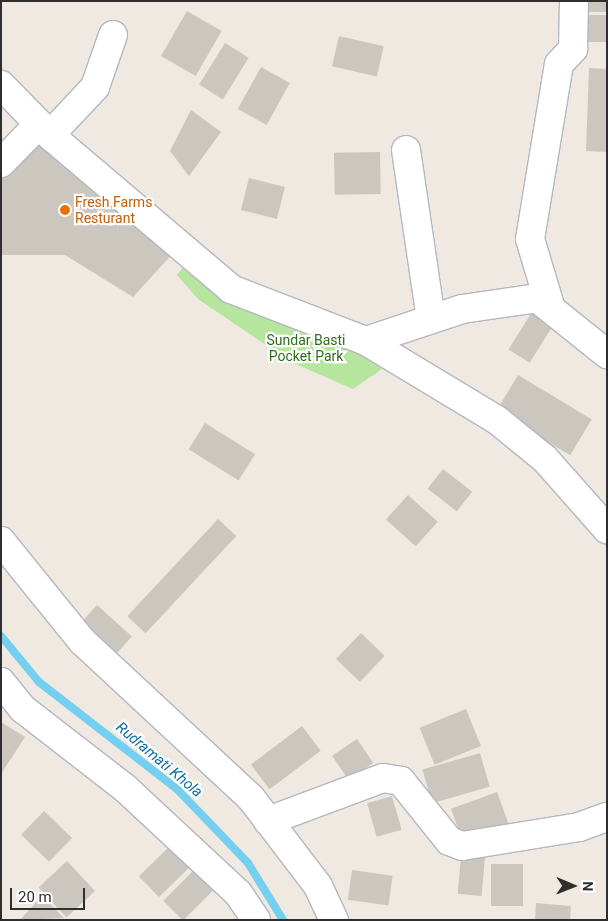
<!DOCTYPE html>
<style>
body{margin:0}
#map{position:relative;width:608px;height:921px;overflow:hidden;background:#efe9e1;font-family:Roboto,sans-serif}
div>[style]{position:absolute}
.green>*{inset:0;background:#b6e59e}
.stream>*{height:8px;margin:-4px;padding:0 4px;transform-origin:4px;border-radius:4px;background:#75cff0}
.building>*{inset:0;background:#cbc7bf;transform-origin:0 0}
.roads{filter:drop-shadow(1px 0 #b4b7c1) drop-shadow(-1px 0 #b4b7c1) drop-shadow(0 1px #b4b7c1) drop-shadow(0 -1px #b4b7c1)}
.minor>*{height:28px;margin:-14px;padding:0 14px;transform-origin:14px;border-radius:14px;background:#fff}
.dots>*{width:14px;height:14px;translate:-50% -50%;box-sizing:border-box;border:2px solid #fff;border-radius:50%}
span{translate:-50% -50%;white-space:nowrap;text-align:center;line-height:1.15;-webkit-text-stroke:4.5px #fff;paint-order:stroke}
.food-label{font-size:14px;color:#c56008}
.left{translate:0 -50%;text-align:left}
.park-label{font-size:14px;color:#2c6e1b}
.water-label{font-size:15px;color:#0d6fa3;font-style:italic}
.frame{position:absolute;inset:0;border:2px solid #2e2e2e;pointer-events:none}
.north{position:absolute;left:548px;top:861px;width:50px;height:50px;-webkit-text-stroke:4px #fff;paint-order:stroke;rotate:91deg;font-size:14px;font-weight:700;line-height:20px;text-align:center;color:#2e2e2e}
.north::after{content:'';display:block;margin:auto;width:18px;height:22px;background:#2e2e2e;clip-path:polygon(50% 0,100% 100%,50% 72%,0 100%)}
.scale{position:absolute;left:10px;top:888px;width:75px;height:22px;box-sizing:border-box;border:2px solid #2e2e2e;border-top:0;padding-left:6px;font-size:15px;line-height:18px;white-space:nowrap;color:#2e2e2e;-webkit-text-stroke:4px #fff;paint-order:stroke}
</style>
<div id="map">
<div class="green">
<div style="clip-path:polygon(188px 261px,344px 345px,385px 367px,353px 389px,291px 362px,198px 299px,177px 275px)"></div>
</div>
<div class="stream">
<div style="left:1px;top:636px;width:60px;rotate:50.4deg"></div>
<div style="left:39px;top:682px;width:175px;rotate:37.8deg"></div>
<div style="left:177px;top:789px;width:103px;rotate:46.2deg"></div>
<div style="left:248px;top:863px;width:67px;rotate:58.4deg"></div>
</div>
<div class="building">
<div style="left:580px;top:1px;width:27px;height:11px"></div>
<div style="left:187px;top:11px;width:40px;height:52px;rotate:30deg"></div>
<div style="left:607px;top:15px;width:27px;height:28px;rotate:90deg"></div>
<div style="left:339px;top:36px;width:46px;height:31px;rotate:13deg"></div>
<div style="left:225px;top:43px;width:28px;height:49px;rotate:32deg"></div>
<div style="left:261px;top:67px;width:33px;height:48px;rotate:29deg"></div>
<div style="clip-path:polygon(589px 68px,607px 69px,607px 152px,586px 151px)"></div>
<div style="clip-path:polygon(191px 110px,221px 132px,189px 176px,170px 151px)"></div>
<div style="clip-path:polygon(39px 133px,176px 250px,133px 297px,65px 255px,1px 255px,1px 169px)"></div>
<div style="left:380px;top:152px;width:42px;height:46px;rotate:89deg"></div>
<div style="left:249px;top:178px;width:37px;height:33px;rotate:14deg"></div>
<div style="left:535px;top:307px;width:25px;height:50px;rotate:32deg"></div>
<div style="left:518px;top:375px;width:86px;height:42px;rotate:31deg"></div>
<div style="left:205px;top:423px;width:59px;height:31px;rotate:32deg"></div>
<div style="left:443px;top:469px;width:37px;height:25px;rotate:38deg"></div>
<div style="left:408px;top:495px;width:40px;height:33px;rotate:42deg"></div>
<div style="left:218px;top:519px;width:25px;height:133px;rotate:43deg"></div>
<div style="left:97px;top:605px;width:47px;height:26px;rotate:42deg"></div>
<div style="left:361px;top:633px;width:33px;height:36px;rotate:44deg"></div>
<div style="left:466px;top:709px;width:40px;height:50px;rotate:68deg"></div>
<div style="clip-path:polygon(1px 722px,25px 737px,1px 774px)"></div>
<div style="left:302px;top:726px;width:31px;height:64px;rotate:53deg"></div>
<div style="left:357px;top:739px;width:29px;height:30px;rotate:56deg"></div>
<div style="left:480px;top:753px;width:35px;height:60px;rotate:74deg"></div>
<div style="left:497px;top:792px;width:33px;height:49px;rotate:70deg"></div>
<div style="left:392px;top:796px;width:35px;height:26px;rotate:74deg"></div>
<div style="left:44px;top:811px;width:39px;height:33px;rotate:44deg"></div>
<div style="left:169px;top:847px;width:29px;height:42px;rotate:46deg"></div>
<div style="left:461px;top:856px;width:24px;height:38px;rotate:5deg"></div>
<div style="left:67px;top:861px;width:41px;height:39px;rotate:47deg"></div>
<div style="left:491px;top:864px;width:32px;height:42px"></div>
<div style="left:352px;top:870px;width:41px;height:30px;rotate:8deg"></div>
<div style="left:193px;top:871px;width:28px;height:42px;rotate:45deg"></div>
<div style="clip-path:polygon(42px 896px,64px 918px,20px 920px)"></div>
<div style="clip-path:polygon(536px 903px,571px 906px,570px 920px,535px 920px)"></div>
</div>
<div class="roads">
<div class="minor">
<div style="left:1px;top:85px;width:73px;rotate:45.6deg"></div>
<div style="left:52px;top:137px;width:235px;rotate:40.3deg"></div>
<div style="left:231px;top:289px;width:145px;rotate:21.1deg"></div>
<div style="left:366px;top:341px;width:153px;rotate:31.1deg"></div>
<div style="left:497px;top:420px;width:62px;rotate:39.1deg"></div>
<div style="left:545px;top:459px;width:94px;rotate:48.5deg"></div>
<div style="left:50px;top:135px;width:66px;rotate:-46.8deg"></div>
<div style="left:95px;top:87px;width:55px;rotate:-70.9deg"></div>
<div style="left:406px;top:150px;width:171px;rotate:81.6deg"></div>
<div style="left:1px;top:163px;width:54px;rotate:-45.7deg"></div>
<div style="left:551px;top:309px;width:73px;rotate:-106.7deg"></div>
<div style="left:530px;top:239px;width:177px;rotate:-80.6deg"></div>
<div style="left:559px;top:64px;width:21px;rotate:-47deg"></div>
<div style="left:573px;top:49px;width:48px;rotate:-88.8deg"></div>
<div style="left:366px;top:341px;width:101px;rotate:-18.4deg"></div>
<div style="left:462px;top:309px;width:76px;rotate:-8.3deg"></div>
<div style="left:537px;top:298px;width:90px;rotate:38.7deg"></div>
<div style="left:1px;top:541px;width:129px;rotate:51deg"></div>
<div style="left:82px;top:641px;width:231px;rotate:42.9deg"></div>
<div style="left:251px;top:798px;width:111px;rotate:52.7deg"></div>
<div style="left:318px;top:886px;width:38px;rotate:65deg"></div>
<div style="left:1px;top:682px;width:35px;rotate:51deg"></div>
<div style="left:23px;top:709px;width:130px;rotate:37.8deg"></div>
<div style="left:126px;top:789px;width:153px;rotate:42.9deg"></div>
<div style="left:238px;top:893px;width:32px;rotate:56deg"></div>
<div style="left:268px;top:821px;width:123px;rotate:-20.5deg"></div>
<div style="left:383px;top:778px;width:18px;rotate:9deg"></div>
<div style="left:401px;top:781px;width:77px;rotate:51.3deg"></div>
<div style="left:449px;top:841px;width:14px;rotate:21deg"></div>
<div style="left:462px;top:846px;width:119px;rotate:-9.2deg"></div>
<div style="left:579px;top:827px;width:30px;rotate:-20deg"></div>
</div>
</div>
<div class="dots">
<div style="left:65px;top:210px;background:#e8710a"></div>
</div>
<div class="food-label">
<span class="left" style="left:75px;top:210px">Fresh Farms<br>Resturant</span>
</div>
<div class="park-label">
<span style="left:306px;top:348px">Sundar Basti<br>Pocket Park</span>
</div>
<div class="water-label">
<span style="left:159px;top:760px;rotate:40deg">Rudramati Khola</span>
</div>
<div class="frame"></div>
<div class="north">N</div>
<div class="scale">20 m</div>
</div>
